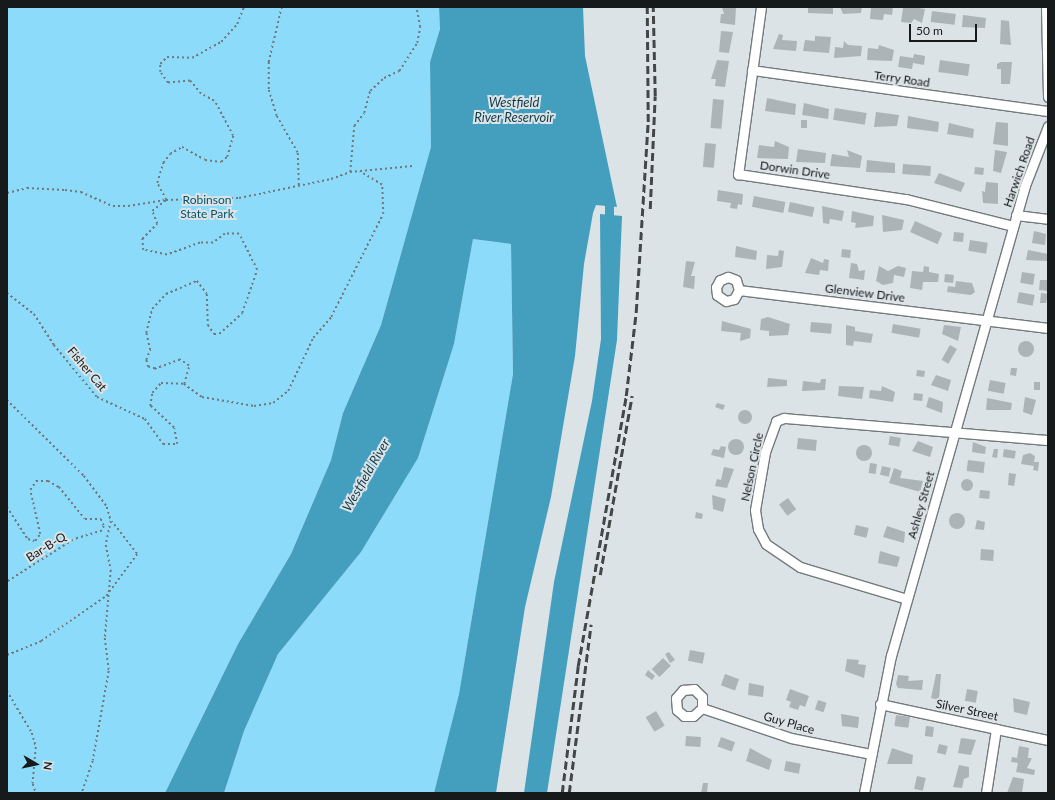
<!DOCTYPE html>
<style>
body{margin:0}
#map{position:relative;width:1055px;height:800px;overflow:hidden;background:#dbe3e6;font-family:Lato,sans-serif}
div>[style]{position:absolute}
.green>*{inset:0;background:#8cdbfa}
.water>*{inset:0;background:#449fbf}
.canal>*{height:9px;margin:-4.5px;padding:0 4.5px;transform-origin:4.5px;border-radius:4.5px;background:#449fbf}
.building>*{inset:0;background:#acb4b7;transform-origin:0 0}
.round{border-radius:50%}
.path>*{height:1.5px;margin-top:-0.75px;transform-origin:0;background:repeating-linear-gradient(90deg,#727779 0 2px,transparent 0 5px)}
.roads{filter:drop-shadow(1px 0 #737a7d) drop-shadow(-1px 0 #737a7d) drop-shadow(0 1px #737a7d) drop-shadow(0 -1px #737a7d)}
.minor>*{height:9px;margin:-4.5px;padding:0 4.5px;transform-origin:4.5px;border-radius:4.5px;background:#fff}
.rail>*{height:2.5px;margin-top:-1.25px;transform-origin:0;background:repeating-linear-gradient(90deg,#434748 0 8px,transparent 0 12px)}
span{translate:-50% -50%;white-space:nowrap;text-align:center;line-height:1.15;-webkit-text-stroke:4px #dbe3e6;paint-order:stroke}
.street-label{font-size:12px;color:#171a1b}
.park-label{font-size:12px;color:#04536a}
.water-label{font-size:13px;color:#123a49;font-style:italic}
.frame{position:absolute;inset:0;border:8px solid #171a1b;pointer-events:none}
.north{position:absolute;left:16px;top:744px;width:40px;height:40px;-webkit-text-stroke:3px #dbe3e6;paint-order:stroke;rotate:99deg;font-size:11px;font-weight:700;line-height:16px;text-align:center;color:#171a1b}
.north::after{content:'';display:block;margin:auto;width:14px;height:18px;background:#171a1b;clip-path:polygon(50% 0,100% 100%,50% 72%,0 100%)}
.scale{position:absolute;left:909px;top:24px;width:68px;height:18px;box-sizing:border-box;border:2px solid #171a1b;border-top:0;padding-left:5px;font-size:12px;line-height:14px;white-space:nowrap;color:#171a1b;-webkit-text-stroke:3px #dbe3e6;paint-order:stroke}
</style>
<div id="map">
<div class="green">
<div style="clip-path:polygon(7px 7px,439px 7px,440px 29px,430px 62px,431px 147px,381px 325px,343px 413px,331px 460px,291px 554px,238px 644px,165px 793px,7px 793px)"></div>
<div style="clip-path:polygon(473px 239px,511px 244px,513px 374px,459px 694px,434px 793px,224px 793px,244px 731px,278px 654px,361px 552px,418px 458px,454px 344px)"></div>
</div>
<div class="water">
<div style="clip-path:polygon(439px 7px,583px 7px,585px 56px,617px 207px,596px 205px,593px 213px,584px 264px,575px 356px,551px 497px,525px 607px,496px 793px,434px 793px,459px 694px,513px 374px,511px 244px,473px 239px,454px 344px,418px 458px,361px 552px,278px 654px,244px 731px,224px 793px,165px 793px,238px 644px,291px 554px,331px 460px,343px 413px,381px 325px,431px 147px,430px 62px,440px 29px)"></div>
<div style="clip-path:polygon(600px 214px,622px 216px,617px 340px,547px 793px,524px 793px,554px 582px,592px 401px,601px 339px)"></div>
</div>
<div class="canal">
<div style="left:609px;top:227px;width:21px;rotate:-90deg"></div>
</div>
<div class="building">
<div style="clip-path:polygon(722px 7px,736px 7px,735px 25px,720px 23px,721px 14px,724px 14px)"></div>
<div style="clip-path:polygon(808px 7px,833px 7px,833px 14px,808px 13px)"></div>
<div style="clip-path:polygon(840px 7px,862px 7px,861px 13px,843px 14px)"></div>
<div style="clip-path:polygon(871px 7px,893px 7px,892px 15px,884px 14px,883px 20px,870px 19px)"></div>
<div style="clip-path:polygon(912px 7px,925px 9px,922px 23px,914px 19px,911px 23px,901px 22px,903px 8px)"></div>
<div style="left:932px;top:11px;width:24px;height:11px;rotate:7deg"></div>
<div style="clip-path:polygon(963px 15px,986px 18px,985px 28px,962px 27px)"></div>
<div style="clip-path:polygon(1001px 20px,1009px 21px,1011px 45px,1000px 44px)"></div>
<div style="clip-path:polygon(721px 31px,733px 32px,729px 53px,719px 52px)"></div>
<div style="clip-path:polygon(779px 34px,783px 35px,782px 40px,797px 41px,796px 51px,773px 49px)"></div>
<div style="clip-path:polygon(815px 36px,831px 37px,829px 53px,803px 51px,805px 40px,815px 41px)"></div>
<div style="clip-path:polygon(844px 41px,848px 45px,862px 46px,861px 56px,834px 58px,835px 47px,843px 48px)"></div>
<div style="clip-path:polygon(879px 45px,894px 50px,892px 61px,867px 60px,868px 48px,878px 49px)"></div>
<div style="clip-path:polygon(914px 54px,925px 56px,924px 65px,913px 63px,912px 69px,898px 67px,900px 56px,913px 58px)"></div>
<div style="clip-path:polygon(717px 60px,729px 61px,725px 87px,715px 86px,716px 79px,711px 79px)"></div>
<div style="left:940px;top:60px;width:30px;height:12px;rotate:8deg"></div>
<div style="clip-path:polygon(1001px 62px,1012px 62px,1010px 84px,1001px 84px,1001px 69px,997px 69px,997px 64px)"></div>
<div style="clip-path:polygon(767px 98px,796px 104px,795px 115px,765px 111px)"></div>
<div style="left:713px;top:99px;width:11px;height:29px;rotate:5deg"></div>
<div style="clip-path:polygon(804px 103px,829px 109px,828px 119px,802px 115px)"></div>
<div style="left:835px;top:108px;width:32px;height:12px;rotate:9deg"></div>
<div style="clip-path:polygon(876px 112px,899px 115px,897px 126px,874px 127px)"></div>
<div style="clip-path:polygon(908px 116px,939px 122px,938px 132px,907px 128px)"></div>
<div style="left:801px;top:120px;width:6px;height:8px"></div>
<div style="clip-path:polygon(996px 122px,1008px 123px,1008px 146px,993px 144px)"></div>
<div style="clip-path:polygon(949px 123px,974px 129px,973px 138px,947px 134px)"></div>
<div style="clip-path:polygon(775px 141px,789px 147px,788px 159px,757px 158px,759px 145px,774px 147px)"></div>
<div style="left:705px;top:143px;width:11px;height:24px;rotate:5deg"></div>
<div style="clip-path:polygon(798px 149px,826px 153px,825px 163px,796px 162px)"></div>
<div style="clip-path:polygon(847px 150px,862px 156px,860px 168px,830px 166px,832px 154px,849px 157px)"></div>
<div style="clip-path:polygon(995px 150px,1007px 152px,1001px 173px,993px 171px)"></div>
<div style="clip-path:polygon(867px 160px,895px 163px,895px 173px,866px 172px)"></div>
<div style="left:903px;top:164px;width:28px;height:10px;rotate:4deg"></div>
<div style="left:975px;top:167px;width:9px;height:7px;rotate:6deg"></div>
<div style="clip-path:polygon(939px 173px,965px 183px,961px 192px,934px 183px)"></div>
<div style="clip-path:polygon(986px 182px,998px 183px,998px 204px,983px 203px,982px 191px,985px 192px)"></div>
<div style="clip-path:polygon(718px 190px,743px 194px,742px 205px,738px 204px,737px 209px,730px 208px,731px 203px,717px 201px)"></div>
<div style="left:754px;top:196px;width:32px;height:11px;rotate:11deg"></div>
<div style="left:790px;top:202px;width:25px;height:10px;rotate:12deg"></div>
<div style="clip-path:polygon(822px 206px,844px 211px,842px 221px,830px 219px,829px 224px,823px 223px)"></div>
<div style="clip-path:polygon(852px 211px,874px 216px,873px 226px,855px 228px,856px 223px,851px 222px)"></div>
<div style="clip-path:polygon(882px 215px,904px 220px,902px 230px,883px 232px)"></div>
<div style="left:915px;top:221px;width:30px;height:12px;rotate:24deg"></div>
<div style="clip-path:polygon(1034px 231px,1046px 234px,1045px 245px,1032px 243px)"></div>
<div style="left:954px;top:232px;width:10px;height:9px;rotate:6deg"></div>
<div style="left:970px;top:240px;width:18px;height:11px;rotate:9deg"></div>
<div style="clip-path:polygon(736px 246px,757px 251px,756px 260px,735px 257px)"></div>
<div style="left:842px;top:249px;width:9px;height:8px;rotate:6deg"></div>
<div style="clip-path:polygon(779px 250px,784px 251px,782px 267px,766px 269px,767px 255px,778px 256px)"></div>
<div style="clip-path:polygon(1028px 250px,1048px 254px,1047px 261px,1026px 260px)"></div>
<div style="clip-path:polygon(811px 258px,823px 263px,824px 259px,829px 260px,828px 271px,820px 270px,819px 275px,805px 273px)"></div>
<div style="clip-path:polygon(686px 261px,695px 262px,691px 276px,695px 276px,694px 289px,683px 287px)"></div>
<div style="clip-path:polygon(851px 263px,857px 264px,859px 271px,865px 270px,864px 280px,849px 278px)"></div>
<div style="clip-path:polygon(879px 266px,888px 271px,898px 266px,906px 268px,904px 277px,894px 275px,893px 283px,883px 285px,876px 281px)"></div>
<div style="clip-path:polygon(924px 266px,929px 267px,929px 272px,939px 274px,938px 282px,923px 282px,922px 290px,910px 288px,912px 271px,923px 272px)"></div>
<div style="left:1022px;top:272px;width:13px;height:11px;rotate:9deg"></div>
<div style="left:945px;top:274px;width:9px;height:8px;rotate:6deg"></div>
<div style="clip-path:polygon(1040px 280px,1048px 280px,1048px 291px,1039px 290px)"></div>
<div style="clip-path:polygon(956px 281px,972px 283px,975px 292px,971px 295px,947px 292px,948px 286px,955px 287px)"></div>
<div style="left:1019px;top:292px;width:16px;height:11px;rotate:11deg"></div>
<div style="clip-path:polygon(1041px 293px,1048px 294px,1046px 303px,1040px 303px)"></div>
<div style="clip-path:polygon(768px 317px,790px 324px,788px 335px,769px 336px,769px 331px,760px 330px,761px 319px)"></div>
<div style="clip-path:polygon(722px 321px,751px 329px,750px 338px,740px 341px,741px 333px,721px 331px)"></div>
<div style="left:811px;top:322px;width:21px;height:10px;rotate:5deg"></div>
<div style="left:893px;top:324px;width:28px;height:9px;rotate:10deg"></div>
<div style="clip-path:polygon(846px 325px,855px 327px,855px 331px,873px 334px,871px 343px,854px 341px,853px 346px,846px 345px)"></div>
<div style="clip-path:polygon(944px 325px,961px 327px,958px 341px,942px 334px)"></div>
<div class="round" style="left:1018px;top:341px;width:16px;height:16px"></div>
<div style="left:950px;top:345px;width:8px;height:17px;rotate:30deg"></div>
<div style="clip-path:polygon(1011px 368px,1017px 368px,1016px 376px,1010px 375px)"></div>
<div style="left:917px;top:370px;width:8px;height:6px;rotate:7deg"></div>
<div style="clip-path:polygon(936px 375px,951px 380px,948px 391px,931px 385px)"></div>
<div style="clip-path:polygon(768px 378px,787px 380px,787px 386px,767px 387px)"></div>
<div style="clip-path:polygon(821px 379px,826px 379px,825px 390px,802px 391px,803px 381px,820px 383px)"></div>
<div style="left:990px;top:380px;width:16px;height:11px;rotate:11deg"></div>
<div style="left:1034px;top:382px;width:6px;height:8px"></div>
<div style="clip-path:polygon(839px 386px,864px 387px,862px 399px,838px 396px)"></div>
<div style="clip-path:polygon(882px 386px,895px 392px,893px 402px,869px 398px,870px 390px,881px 391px)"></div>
<div style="left:914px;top:393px;width:9px;height:7px;rotate:6deg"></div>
<div style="clip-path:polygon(929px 397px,943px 402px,942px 413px,926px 407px)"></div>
<div style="clip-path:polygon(1025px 397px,1036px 400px,1032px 415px,1023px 412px)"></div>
<div style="clip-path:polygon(987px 398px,1012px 403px,1011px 410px,986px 410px)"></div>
<div style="clip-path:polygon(717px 403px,725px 405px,723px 410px,715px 407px)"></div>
<div class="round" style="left:738px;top:410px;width:14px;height:14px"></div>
<div style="left:890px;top:436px;width:11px;height:9px;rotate:10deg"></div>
<div style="left:798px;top:438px;width:19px;height:11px;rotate:6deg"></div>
<div class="round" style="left:728px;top:439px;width:16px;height:16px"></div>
<div style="clip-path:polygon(918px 441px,933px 447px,930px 457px,912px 451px)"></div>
<div style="clip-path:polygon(973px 442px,986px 447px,985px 454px,972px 452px)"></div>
<div class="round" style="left:856px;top:445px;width:16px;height:16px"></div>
<div style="clip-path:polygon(721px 446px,726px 447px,724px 458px,711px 455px,713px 449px,719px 450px)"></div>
<div style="clip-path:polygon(994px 449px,998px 449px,997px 458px,992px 457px)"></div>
<div style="left:1004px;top:449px;width:12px;height:8px;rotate:9deg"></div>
<div style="clip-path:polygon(1030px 453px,1035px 456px,1034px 462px,1039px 462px,1038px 471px,1033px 470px,1034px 466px,1021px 464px,1023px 455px)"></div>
<div style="left:968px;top:460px;width:17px;height:11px;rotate:7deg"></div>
<div style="left:870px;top:463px;width:7px;height:10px;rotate:8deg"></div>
<div style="left:882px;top:466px;width:9px;height:9px;rotate:13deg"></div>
<div style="clip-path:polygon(724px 467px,734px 469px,727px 488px,715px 486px,717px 479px,721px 480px)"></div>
<div style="clip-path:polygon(894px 468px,902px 471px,900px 478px,923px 481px,920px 492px,889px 483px)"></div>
<div style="clip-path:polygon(1009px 473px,1016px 474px,1014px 486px,1008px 485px)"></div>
<div class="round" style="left:961px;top:479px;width:12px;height:12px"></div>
<div style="left:980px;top:490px;width:10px;height:8px;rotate:6deg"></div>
<div style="clip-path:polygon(712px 495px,726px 499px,723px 512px,713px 509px)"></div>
<div style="left:788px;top:498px;width:14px;height:11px;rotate:54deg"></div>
<div style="clip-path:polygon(696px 512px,703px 514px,702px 519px,695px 518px)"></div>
<div class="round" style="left:949px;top:513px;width:16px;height:16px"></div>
<div style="clip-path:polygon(977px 520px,985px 522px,984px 530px,975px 529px)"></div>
<div style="left:856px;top:525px;width:13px;height:10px;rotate:13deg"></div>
<div style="clip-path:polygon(887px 526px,905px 532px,904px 543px,883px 537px)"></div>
<div style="left:981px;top:549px;width:13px;height:11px;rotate:4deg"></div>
<div style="clip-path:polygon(880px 551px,900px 557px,897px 567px,878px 563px)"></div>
<div style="left:690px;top:650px;width:15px;height:11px;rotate:11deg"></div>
<div style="clip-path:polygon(669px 652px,675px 660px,670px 663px,665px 654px)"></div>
<div style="left:663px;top:658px;width:11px;height:16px;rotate:45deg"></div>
<div style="clip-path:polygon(847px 659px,859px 660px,858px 664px,866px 665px,864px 678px,845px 671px)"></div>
<div style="clip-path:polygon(648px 670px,655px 676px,652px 680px,645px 675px)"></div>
<div style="left:725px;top:674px;width:15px;height:12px;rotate:20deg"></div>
<div style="clip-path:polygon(936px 674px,941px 674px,939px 700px,931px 698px)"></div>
<div style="clip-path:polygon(898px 675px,909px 676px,908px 681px,923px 680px,922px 690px,898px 688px,896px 684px)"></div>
<div style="clip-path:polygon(749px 683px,764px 686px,763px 697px,748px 695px)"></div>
<div style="clip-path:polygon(790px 689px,809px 696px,805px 707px,800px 705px,798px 710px,789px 707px,791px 702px,786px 700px)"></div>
<div style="left:967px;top:689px;width:11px;height:12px;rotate:10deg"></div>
<div style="clip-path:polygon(1013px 698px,1030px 702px,1027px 715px,1014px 712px)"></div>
<div style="left:818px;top:700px;width:9px;height:10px;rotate:18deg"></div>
<div style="left:656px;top:711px;width:17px;height:12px;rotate:59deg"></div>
<div style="clip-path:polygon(841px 714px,859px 717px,858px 728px,842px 726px)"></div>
<div style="left:896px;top:715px;width:14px;height:11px;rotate:8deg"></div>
<div style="left:926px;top:726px;width:8px;height:10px;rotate:7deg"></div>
<div style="left:686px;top:736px;width:15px;height:10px;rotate:4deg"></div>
<div style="left:721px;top:737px;width:15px;height:10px;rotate:20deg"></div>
<div style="clip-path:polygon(961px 738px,976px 740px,971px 755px,958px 753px)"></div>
<div style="left:939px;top:744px;width:9px;height:9px;rotate:13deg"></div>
<div style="clip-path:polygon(1019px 746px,1029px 748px,1028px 758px,1032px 758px,1027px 768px,1035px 770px,1034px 775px,1016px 772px,1018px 763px,1011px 762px,1012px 757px,1017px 758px)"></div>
<div style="clip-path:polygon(750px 748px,772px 760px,769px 770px,746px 761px)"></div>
<div style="clip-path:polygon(892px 748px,913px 755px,912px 764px,887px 764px)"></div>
<div style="left:786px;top:761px;width:15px;height:10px;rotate:11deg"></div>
<div style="clip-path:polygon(959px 765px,969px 767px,969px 777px,964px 779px,962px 788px,953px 787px)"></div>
<div style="left:917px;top:776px;width:9px;height:13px;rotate:13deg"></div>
<div style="clip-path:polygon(1013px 777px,1024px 779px,1022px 793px,1007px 793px)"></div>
<div style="clip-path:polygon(703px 783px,708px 783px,707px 793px,701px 793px)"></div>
</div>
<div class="path">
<div style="left:282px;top:7px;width:57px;rotate:103.3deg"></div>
<div style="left:269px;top:62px;width:28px;rotate:90deg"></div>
<div style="left:269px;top:90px;width:27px;rotate:73deg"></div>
<div style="left:277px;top:116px;width:43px;rotate:60.4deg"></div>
<div style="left:298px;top:153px;width:34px;rotate:88deg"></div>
<div style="left:350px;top:172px;width:63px;rotate:-5.4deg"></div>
<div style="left:7px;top:193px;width:21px;rotate:-14deg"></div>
<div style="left:27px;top:188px;width:38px;rotate:3deg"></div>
<div style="left:65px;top:190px;width:16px;rotate:7deg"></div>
<div style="left:81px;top:192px;width:35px;rotate:24deg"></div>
<div style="left:113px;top:206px;width:15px"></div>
<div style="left:128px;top:206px;width:38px;rotate:-9deg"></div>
<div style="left:166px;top:200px;width:73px;rotate:-1.6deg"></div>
<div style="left:239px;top:198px;width:94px;rotate:-11.7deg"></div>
<div style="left:331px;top:179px;width:20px;rotate:-20deg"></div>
<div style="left:350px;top:172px;width:46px;rotate:-85deg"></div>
<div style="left:354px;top:126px;width:16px;rotate:-52deg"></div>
<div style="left:364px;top:113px;width:23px;rotate:-75deg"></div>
<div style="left:370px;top:91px;width:19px;rotate:-43deg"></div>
<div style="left:384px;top:78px;width:17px;rotate:-25deg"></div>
<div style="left:399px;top:71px;width:33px;rotate:-57deg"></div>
<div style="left:417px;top:43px;width:16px;rotate:-79deg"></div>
<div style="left:420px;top:27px;width:20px;rotate:-101deg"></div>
<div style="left:166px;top:200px;width:19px;rotate:-118deg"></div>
<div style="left:157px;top:183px;width:21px;rotate:-73deg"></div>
<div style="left:163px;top:163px;width:11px;rotate:-52deg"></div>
<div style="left:170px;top:154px;width:14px;rotate:-30deg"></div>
<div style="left:182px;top:147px;width:26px;rotate:29deg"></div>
<div style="left:205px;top:160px;width:16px;rotate:7deg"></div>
<div style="left:221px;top:162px;width:8px;rotate:-40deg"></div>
<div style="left:227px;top:157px;width:22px;rotate:-74deg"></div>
<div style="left:233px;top:136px;width:40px;rotate:-118deg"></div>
<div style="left:214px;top:101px;width:15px;rotate:-152deg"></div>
<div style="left:201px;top:94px;width:17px;rotate:-130deg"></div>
<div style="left:190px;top:81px;width:22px;rotate:175deg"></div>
<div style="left:168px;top:83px;width:14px;rotate:-126deg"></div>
<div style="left:160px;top:72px;width:8px;rotate:-90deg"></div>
<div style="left:160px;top:64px;width:10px;rotate:-45deg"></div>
<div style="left:167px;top:57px;width:25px;rotate:2deg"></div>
<div style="left:192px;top:58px;width:33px;rotate:-29deg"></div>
<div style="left:221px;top:42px;width:24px;rotate:-48deg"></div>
<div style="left:237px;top:24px;width:18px;rotate:-68deg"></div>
<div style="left:7px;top:293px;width:34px;rotate:38deg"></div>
<div style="left:34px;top:314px;width:37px;rotate:57deg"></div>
<div style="left:54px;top:345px;width:67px;rotate:50.4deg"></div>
<div style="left:97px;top:397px;width:53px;rotate:24.6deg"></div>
<div style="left:145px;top:419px;width:31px;rotate:54deg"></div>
<div style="left:163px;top:444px;width:14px"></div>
<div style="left:177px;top:444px;width:16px;rotate:-101deg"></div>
<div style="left:174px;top:428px;width:33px;rotate:-137deg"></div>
<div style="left:150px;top:406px;width:13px;rotate:-81deg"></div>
<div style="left:152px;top:393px;width:13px;rotate:-48deg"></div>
<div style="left:161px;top:383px;width:23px;rotate:2deg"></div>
<div style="left:184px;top:384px;width:19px;rotate:-74deg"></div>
<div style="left:189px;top:366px;width:11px;rotate:-146deg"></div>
<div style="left:180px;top:360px;width:27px;rotate:160deg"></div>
<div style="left:155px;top:369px;width:7px;rotate:-164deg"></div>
<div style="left:148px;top:367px;width:7px;rotate:-106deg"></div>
<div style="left:146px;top:360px;width:11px;rotate:-68deg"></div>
<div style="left:150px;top:350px;width:17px;rotate:-103deg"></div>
<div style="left:146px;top:333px;width:25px;rotate:-76deg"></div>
<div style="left:152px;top:309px;width:21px;rotate:-47deg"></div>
<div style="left:166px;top:294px;width:34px;rotate:-23deg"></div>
<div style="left:197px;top:281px;width:16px;rotate:52deg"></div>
<div style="left:207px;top:294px;width:31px;rotate:88deg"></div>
<div style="left:208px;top:325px;width:11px;rotate:56deg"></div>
<div style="left:214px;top:334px;width:5px"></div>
<div style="left:219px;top:334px;width:31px;rotate:-42deg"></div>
<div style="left:242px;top:313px;width:46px;rotate:-70.8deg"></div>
<div style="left:257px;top:270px;width:40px;rotate:-116.6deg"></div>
<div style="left:239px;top:234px;width:14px;rotate:180deg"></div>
<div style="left:225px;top:234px;width:15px;rotate:143deg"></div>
<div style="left:213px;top:243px;width:13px;rotate:180deg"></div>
<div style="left:200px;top:243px;width:35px;rotate:160deg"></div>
<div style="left:167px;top:255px;width:25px;rotate:-168deg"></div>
<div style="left:143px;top:250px;width:11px;rotate:-95deg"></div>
<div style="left:142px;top:239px;width:21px;rotate:-45deg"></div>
<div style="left:157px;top:224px;width:14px;rotate:-111deg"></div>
<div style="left:152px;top:211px;width:18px;rotate:-38deg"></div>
<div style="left:184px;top:384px;width:22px;rotate:36deg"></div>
<div style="left:202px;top:397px;width:53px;rotate:9.8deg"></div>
<div style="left:254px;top:406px;width:19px;rotate:-9deg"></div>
<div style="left:273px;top:403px;width:19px;rotate:-39deg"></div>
<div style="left:288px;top:391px;width:59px;rotate:-64.7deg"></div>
<div style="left:313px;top:338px;width:28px;rotate:-49deg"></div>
<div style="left:331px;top:317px;width:115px;rotate:-63.2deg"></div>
<div style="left:383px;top:214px;width:29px;rotate:-92deg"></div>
<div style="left:382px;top:185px;width:26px;rotate:-149deg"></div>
<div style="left:7px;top:400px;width:108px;rotate:44.6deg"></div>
<div style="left:84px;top:476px;width:39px;rotate:53deg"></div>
<div style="left:107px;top:507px;width:15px;rotate:74deg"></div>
<div style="left:111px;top:521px;width:25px;rotate:102deg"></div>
<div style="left:106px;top:545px;width:25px;rotate:79deg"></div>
<div style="left:111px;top:570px;width:68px;rotate:95deg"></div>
<div style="left:105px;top:638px;width:33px;rotate:83deg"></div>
<div style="left:109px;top:671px;width:91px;rotate:100.1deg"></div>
<div style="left:93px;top:761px;width:34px;rotate:109deg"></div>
<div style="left:7px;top:507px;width:38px;rotate:57deg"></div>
<div style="left:28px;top:539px;width:7px;rotate:16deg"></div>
<div style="left:35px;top:541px;width:9px;rotate:-54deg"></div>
<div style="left:40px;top:534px;width:45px;rotate:-102.8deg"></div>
<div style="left:30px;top:490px;width:11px;rotate:-56deg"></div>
<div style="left:36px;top:481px;width:12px"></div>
<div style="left:48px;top:481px;width:13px;rotate:29deg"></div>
<div style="left:59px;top:487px;width:41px;rotate:50.9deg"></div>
<div style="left:85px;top:519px;width:16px"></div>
<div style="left:101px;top:519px;width:8px;rotate:67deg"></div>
<div style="left:104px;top:526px;width:5px;rotate:112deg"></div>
<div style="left:102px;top:531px;width:30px;rotate:163deg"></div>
<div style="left:73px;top:540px;width:78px;rotate:147.5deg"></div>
<div style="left:7px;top:655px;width:37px;rotate:-22deg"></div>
<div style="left:41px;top:641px;width:79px;rotate:-34.7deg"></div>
<div style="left:106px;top:596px;width:52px;rotate:-53.6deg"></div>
<div style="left:137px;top:554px;width:41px;rotate:-128deg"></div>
<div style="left:7px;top:691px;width:49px;rotate:59.2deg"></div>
<div style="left:32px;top:733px;width:15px;rotate:74deg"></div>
<div style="left:36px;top:747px;width:37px;rotate:95deg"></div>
<div style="left:33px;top:784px;width:9px;rotate:72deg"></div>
</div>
<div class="roads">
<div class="minor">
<div style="left:761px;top:7px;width:169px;rotate:97.8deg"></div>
<div style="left:738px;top:174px;width:170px;rotate:8.5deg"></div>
<div style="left:906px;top:199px;width:110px;rotate:14.2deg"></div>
<div style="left:1046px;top:7px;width:90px;rotate:88.7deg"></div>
<div style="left:752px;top:70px;width:299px;rotate:7.9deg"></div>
<div style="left:1016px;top:215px;width:32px;rotate:7deg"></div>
<div style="left:739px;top:290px;width:10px;rotate:-107deg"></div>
<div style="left:736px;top:280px;width:9px;rotate:-159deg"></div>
<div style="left:728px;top:277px;width:9px;rotate:159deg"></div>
<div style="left:720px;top:280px;width:8px;rotate:120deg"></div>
<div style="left:716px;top:287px;width:8px;rotate:83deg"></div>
<div style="left:717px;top:295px;width:11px;rotate:34deg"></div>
<div style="left:726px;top:301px;width:8px;rotate:-14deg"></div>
<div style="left:734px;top:299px;width:10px;rotate:-61deg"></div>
<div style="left:739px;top:290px;width:311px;rotate:7deg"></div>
<div style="left:907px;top:599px;width:112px;rotate:-163.3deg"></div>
<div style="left:800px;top:567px;width:41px;rotate:-145.9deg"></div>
<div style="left:766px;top:544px;width:17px;rotate:-118deg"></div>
<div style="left:758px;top:529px;width:19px;rotate:-99deg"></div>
<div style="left:755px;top:510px;width:59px;rotate:-80.2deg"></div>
<div style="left:765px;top:452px;width:33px;rotate:-70deg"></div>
<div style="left:776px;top:421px;width:9px;rotate:-21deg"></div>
<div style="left:784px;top:418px;width:265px;rotate:4.8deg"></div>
<div style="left:880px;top:704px;width:172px;rotate:12.1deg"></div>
<div style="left:702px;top:708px;width:12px;rotate:138deg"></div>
<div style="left:693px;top:716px;width:9px;rotate:180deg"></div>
<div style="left:684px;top:716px;width:9px;rotate:-139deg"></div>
<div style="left:677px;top:710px;width:12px;rotate:-95deg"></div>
<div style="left:676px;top:698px;width:11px;rotate:-49deg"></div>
<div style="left:683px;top:690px;width:11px;rotate:-5deg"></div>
<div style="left:694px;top:689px;width:11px;rotate:45deg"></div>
<div style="left:702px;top:697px;width:11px;rotate:90deg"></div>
<div style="left:702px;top:708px;width:94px;rotate:18.6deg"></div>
<div style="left:791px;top:738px;width:82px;rotate:11.3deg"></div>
<div style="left:864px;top:793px;width:140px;rotate:-78.9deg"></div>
<div style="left:891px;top:656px;width:487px;rotate:-74.1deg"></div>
<div style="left:1024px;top:188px;width:66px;rotate:-68.8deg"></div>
<div style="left:986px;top:793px;width:65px;rotate:-81.1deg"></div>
</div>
</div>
<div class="rail">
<div style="left:650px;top:209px;width:113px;rotate:-87.5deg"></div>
<div style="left:655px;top:96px;width:89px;rotate:-91.3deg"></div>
<div style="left:600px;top:575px;width:182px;rotate:-79.9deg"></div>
<div style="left:562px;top:793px;width:128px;rotate:-82.8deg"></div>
<div style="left:578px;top:666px;width:274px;rotate:-79.9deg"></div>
<div style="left:626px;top:396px;width:85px;rotate:-83.2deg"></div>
<div style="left:636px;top:312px;width:190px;rotate:-86.4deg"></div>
<div style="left:648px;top:122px;width:115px;rotate:-90.5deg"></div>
<div style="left:569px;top:793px;width:170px;rotate:-82.6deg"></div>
</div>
<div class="street-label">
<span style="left:902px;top:79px;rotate:8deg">Terry Road</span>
<span style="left:795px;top:170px;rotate:8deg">Dorwin Drive</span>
<span style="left:1019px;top:172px;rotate:-71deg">Harwich Road</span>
<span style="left:865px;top:293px;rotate:7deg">Glenview Drive</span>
<span style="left:87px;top:369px;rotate:50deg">Fisher Cat</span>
<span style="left:752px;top:467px;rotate:-78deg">Nelson Circle</span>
<span style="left:921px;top:505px;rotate:-74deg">Ashley Street</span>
<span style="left:46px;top:547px;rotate:-32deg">Bar-B-Q</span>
<span style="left:967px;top:710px;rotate:12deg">Silver Street</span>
<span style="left:789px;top:723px;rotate:16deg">Guy Place</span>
</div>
<div class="park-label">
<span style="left:207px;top:207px">Robinson<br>State Park</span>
</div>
<div class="water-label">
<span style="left:514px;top:110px">Westfield<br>River Reservoir</span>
<span style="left:366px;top:475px;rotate:-60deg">Westfield River</span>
</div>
<div class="frame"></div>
<div class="north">N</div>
<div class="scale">50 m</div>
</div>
